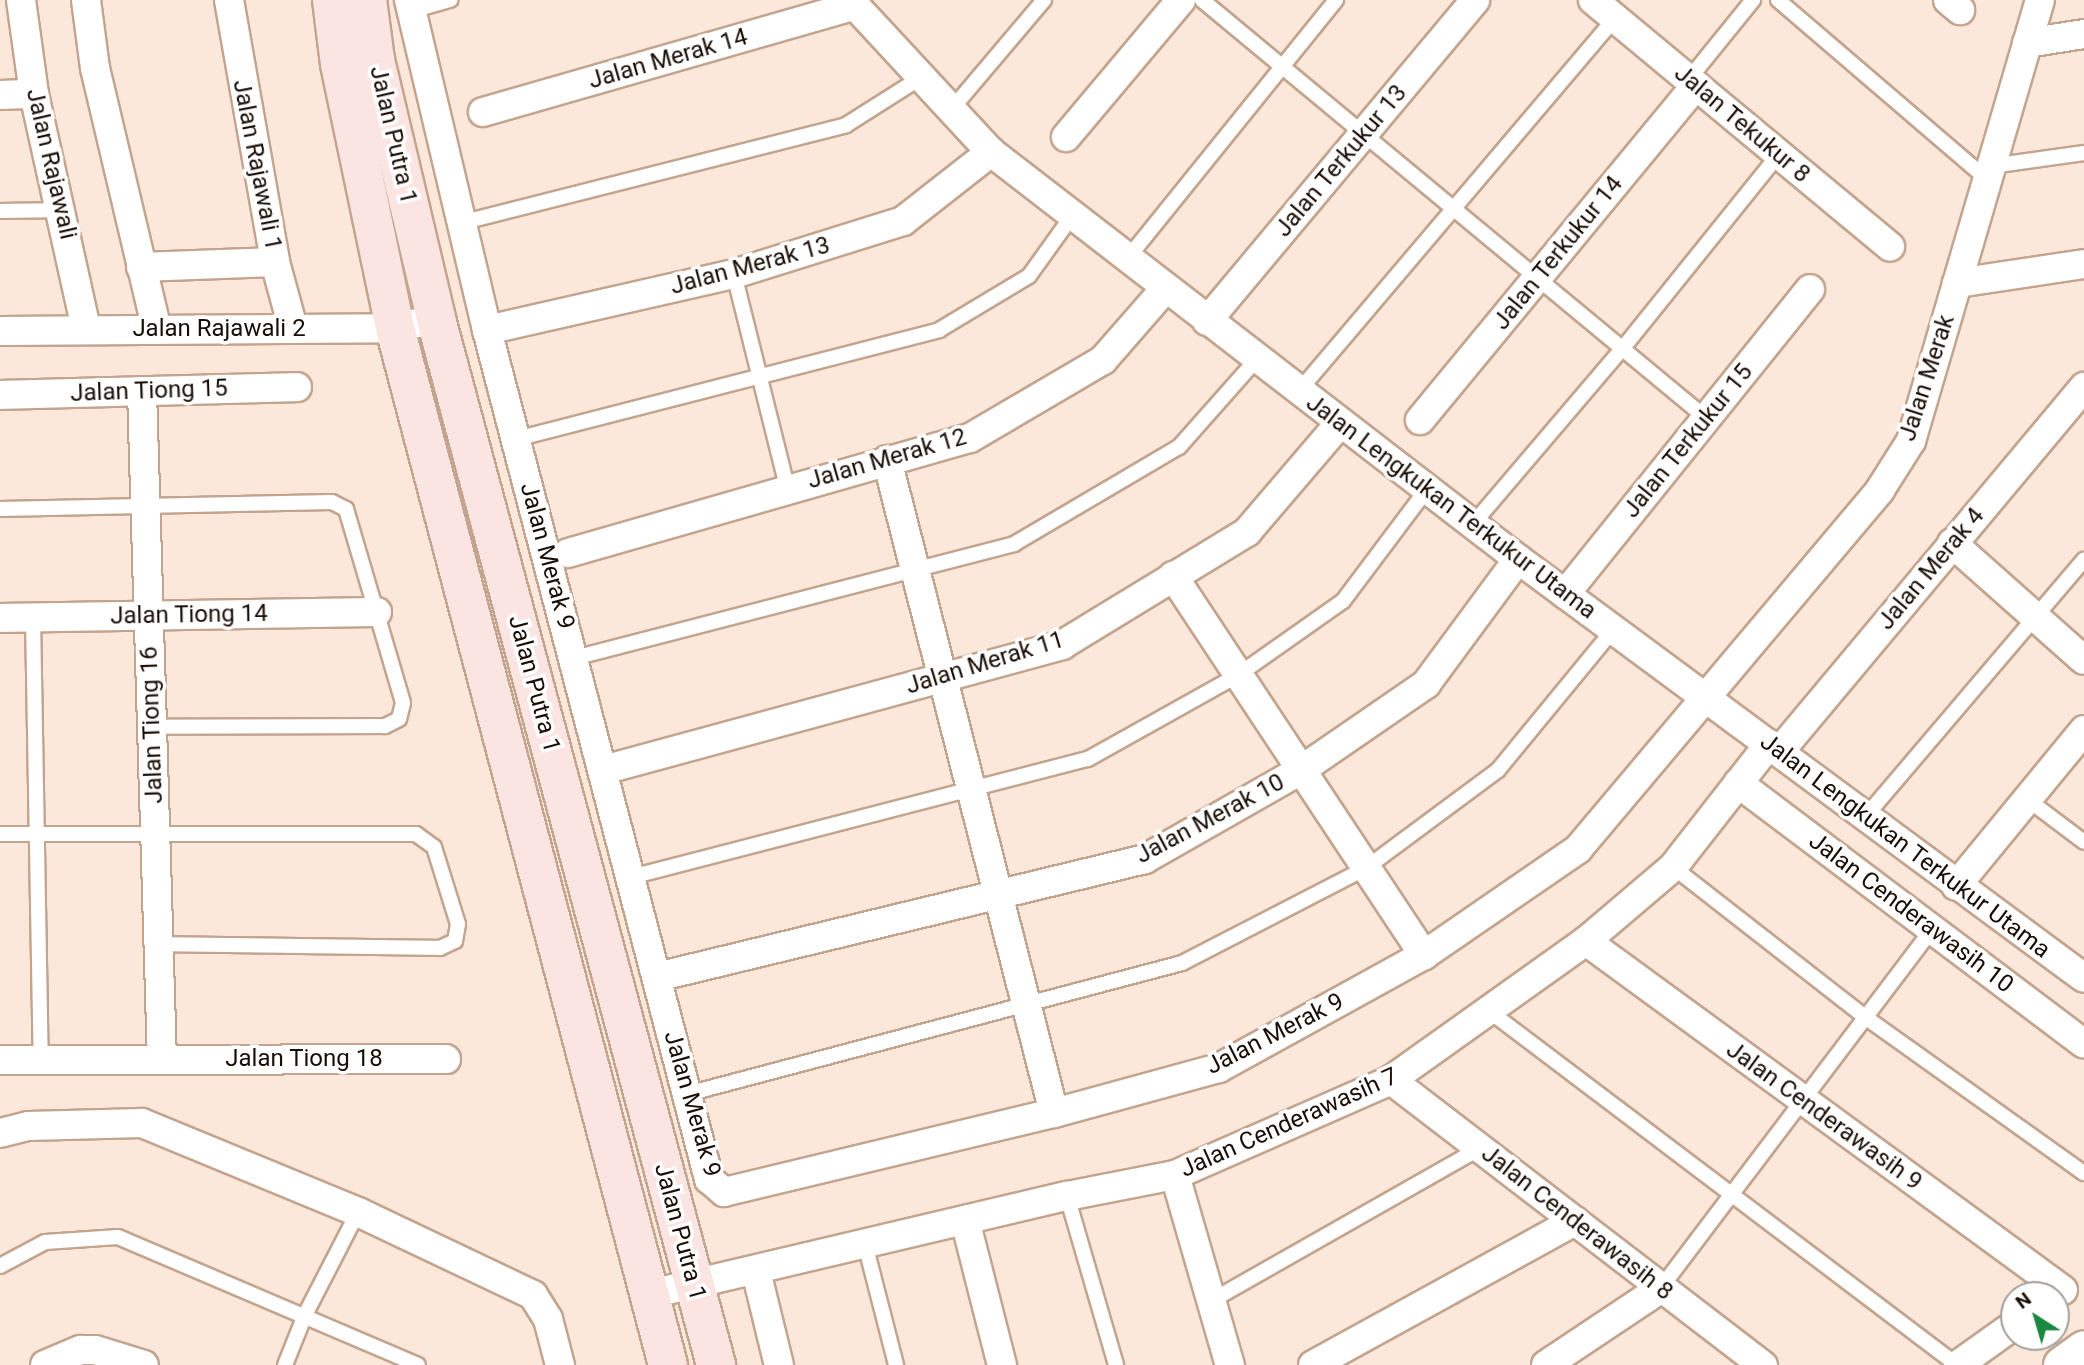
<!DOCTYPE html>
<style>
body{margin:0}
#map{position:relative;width:2084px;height:1365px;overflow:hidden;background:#fce8da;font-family:Roboto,sans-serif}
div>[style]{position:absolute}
.roads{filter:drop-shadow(2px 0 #c3a48e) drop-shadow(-2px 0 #c3a48e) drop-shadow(0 2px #c3a48e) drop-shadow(0 -2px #c3a48e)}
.service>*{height:14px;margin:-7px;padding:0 7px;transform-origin:7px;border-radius:7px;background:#fff}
.minor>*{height:28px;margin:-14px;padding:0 14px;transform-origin:14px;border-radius:14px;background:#fff}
.tertiary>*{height:37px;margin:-18.5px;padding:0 18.5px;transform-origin:18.5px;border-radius:18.5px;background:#fff}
.secondary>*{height:38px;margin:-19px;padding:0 19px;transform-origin:19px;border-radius:19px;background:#fbe5e2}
span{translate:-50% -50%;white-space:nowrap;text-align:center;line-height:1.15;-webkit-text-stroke:7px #fff;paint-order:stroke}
.street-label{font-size:24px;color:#190e06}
.north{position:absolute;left:2000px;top:1281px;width:70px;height:70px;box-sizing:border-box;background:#fff;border:2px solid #a39f9b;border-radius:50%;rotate:323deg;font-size:19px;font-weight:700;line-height:28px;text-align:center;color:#190e06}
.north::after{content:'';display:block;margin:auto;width:24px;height:32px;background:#1b883f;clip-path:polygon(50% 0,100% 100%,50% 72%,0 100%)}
</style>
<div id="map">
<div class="roads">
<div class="service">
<div style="left:1202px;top:0;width:655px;rotate:39.67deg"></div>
<div style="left:1778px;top:0;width:275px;rotate:40.6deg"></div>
<div style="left:411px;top:11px;width:41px;rotate:-15.8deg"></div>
<div style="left:1689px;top:79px;width:102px;rotate:-51deg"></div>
<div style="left:951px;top:110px;width:144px;rotate:-49.8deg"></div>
<div style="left:1991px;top:166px;width:94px;rotate:-8deg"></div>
<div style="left:0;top:211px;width:62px;rotate:-0.9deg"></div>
<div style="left:460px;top:223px;width:398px;rotate:-14.2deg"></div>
<div style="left:846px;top:125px;width:88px;rotate:-32.4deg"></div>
<div style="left:1127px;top:259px;width:333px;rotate:-51.1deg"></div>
<div style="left:734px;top:274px;width:219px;rotate:76deg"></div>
<div style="left:1298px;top:392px;width:490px;rotate:-49.7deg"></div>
<div style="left:516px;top:439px;width:437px;rotate:-14.4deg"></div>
<div style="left:939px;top:330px;width:105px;rotate:-31deg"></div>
<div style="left:1029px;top:276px;width:74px;rotate:-54.4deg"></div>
<div style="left:0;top:509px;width:332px;rotate:-1.2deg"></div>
<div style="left:332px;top:502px;width:16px;rotate:27deg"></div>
<div style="left:346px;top:509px;width:202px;rotate:73.6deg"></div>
<div style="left:403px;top:703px;width:16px;rotate:104deg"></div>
<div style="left:399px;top:719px;width:16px;rotate:153deg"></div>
<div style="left:385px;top:726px;width:233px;rotate:179.8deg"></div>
<div style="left:1473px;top:524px;width:231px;rotate:-49.6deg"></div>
<div style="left:1623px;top:348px;width:248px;rotate:-51.2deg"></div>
<div style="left:33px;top:617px;width:443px;rotate:89deg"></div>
<div style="left:574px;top:658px;width:455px;rotate:-14.5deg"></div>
<div style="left:1014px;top:544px;width:191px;rotate:-30.5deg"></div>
<div style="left:1179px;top:447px;width:116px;rotate:-48.5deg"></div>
<div style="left:2027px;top:799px;width:71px;rotate:37deg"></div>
<div style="left:1865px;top:817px;width:338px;rotate:-49.6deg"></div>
<div style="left:0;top:834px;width:416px"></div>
<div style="left:416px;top:834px;width:22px;rotate:36deg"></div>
<div style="left:434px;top:847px;width:81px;rotate:72.7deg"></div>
<div style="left:458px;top:924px;width:17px;rotate:100deg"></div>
<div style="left:455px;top:941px;width:17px;rotate:155deg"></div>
<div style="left:440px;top:948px;width:281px;rotate:-179.2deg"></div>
<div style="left:1673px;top:867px;width:244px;rotate:38deg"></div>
<div style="left:1865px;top:1017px;width:269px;rotate:35.5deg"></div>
<div style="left:631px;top:877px;width:472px;rotate:-14.5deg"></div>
<div style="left:1088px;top:759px;width:172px;rotate:-29.2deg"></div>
<div style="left:1238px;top:675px;width:128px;rotate:-35.2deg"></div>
<div style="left:1343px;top:601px;width:140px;rotate:-53.1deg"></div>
<div style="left:1489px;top:1011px;width:587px;rotate:37.1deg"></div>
<div style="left:687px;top:1094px;width:512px;rotate:-14.82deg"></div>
<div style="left:1182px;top:963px;width:207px;rotate:-27.3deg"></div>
<div style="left:1366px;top:868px;width:164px;rotate:-36.6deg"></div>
<div style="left:1498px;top:770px;width:181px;rotate:-50.6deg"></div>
<div style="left:1067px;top:1196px;width:176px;rotate:73.8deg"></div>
<div style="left:865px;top:1244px;width:125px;rotate:75.6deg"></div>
<div style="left:0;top:1266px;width:51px;rotate:-28.1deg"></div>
<div style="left:45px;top:1242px;width:73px;rotate:-3.9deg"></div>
<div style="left:118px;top:1237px;width:326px;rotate:23.1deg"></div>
<div style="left:1660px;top:1289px;width:453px;rotate:-52.9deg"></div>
<div style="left:1211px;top:1301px;width:309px;rotate:-29.6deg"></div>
<div style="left:285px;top:1365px;width:54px;rotate:-68.2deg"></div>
<div style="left:305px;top:1315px;width:116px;rotate:-62.8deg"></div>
</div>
<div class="minor">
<div style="left:21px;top:0;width:95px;rotate:82.1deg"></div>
<div style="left:34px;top:94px;width:240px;rotate:77.5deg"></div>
<div style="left:86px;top:0;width:69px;rotate:82.5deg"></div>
<div style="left:95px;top:68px;width:269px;rotate:76.7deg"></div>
<div style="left:229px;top:0;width:266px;rotate:80deg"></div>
<div style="left:275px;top:262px;width:68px;rotate:74.7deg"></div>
<div style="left:409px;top:0;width:339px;rotate:76.7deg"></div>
<div style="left:487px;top:330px;width:878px;rotate:75.35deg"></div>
<div style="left:709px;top:1179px;width:20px;rotate:41deg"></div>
<div style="left:724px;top:1192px;width:339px;rotate:-13.5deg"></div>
<div style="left:1054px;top:1113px;width:171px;rotate:-15.3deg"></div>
<div style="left:1219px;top:1068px;width:234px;rotate:-28.9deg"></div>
<div style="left:1424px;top:955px;width:187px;rotate:-34.5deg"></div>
<div style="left:1578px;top:849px;width:469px;rotate:-49.9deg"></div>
<div style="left:1880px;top:490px;width:58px;rotate:-57.7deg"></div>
<div style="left:1911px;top:441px;width:459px;rotate:-73.7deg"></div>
<div style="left:850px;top:0;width:207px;rotate:47.2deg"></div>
<div style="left:991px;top:152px;width:666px;rotate:37.68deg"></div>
<div style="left:1518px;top:559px;width:704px;rotate:36.51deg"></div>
<div style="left:1593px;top:0;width:386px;rotate:39.7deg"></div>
<div style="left:1948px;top:0;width:16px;rotate:40deg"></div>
<div style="left:2027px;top:43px;width:58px;rotate:-9deg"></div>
<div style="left:0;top:95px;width:34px;rotate:-2deg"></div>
<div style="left:483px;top:112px;width:385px;rotate:-16deg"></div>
<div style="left:1066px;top:137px;width:179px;rotate:-50deg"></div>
<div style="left:141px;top:267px;width:134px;rotate:-2.1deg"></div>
<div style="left:1957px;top:283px;width:128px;rotate:-8.5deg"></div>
<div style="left:1207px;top:321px;width:418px;rotate:-50.1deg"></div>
<div style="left:487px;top:330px;width:253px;rotate:-12.8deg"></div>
<div style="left:734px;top:274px;width:177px;rotate:-17.4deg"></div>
<div style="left:903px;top:221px;width:112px;rotate:-38.1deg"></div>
<div style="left:0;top:331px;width:395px;rotate:-0.4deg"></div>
<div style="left:395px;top:328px;width:42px;rotate:-12.4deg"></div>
<div style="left:142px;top:391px;width:669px;rotate:88.29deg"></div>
<div style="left:0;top:395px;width:297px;rotate:-1.5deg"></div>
<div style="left:1420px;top:420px;width:434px;rotate:-50.5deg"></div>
<div style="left:887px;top:460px;width:674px;rotate:75.65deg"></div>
<div style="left:1952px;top:543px;width:176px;rotate:41.6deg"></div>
<div style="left:568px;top:553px;width:418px;rotate:-16deg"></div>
<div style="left:970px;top:438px;width:154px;rotate:-30.4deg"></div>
<div style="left:1103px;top:360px;width:94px;rotate:-48.9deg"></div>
<div style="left:1173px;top:576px;width:455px;rotate:56.5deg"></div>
<div style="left:1565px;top:594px;width:391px;rotate:-51.2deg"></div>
<div style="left:0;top:618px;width:377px;rotate:-0.9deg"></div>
<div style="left:1779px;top:752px;width:476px;rotate:-50.1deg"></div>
<div style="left:603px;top:770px;width:476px;rotate:-15.2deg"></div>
<div style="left:1062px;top:645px;width:217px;rotate:-31.4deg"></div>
<div style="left:1247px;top:532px;width:143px;rotate:-49.5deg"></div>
<div style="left:1738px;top:783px;width:433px;rotate:37deg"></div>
<div style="left:1956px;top:886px;width:202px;rotate:-50.6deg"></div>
<div style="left:1586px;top:941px;width:591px;rotate:36.19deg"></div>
<div style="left:657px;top:977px;width:502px;rotate:-13.59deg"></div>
<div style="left:1145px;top:859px;width:180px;rotate:-29.7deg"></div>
<div style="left:1301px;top:770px;width:152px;rotate:-34.5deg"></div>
<div style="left:1426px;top:684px;width:155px;rotate:-53.6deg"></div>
<div style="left:0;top:1060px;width:446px;rotate:-0.1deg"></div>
<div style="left:1391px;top:1080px;width:469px;rotate:37.5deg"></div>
<div style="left:0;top:1133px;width:29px;rotate:-14deg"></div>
<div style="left:28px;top:1126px;width:114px;rotate:-1.5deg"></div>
<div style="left:142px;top:1123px;width:234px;rotate:22.4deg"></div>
<div style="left:358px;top:1212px;width:194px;rotate:25.4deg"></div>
<div style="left:533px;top:1295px;width:28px;rotate:58deg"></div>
<div style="left:548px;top:1319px;width:48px;rotate:75.4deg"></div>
<div style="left:1175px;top:1175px;width:198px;rotate:73.9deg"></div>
<div style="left:965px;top:1220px;width:150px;rotate:75.7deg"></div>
<div style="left:756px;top:1271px;width:97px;rotate:76.3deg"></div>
<div style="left:651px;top:1294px;width:427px;rotate:-13.3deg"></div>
<div style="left:1067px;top:1196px;width:110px;rotate:-11deg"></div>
<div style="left:1175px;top:1175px;width:236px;rotate:-23.7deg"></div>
<div style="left:1391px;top:1080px;width:239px;rotate:-35.5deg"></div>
<div style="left:1586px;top:941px;width:114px;rotate:-40.4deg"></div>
<div style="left:1673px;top:867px;width:156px;rotate:-52deg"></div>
<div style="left:45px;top:1365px;width:39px;rotate:-23deg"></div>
<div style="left:81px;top:1350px;width:14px"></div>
<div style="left:95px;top:1350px;width:51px;rotate:17deg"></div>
<div style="left:1313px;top:1365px;width:299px;rotate:-28.8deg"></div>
<div style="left:1546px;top:1365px;width:137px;rotate:-33.7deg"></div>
<div style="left:1958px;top:1365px;width:69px;rotate:-35.5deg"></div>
</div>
<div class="tertiary">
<div style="left:2062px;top:1365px;width:27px;rotate:-36deg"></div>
</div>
<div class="secondary">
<div style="left:332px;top:0;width:64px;rotate:82.9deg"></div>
<div style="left:340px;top:64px;width:270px;rotate:78.2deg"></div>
<div style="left:395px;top:328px;width:1072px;rotate:75.25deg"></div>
<div style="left:367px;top:0;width:61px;rotate:82.4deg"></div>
<div style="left:375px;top:60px;width:266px;rotate:76.7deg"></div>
<div style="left:436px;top:319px;width:1083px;rotate:75.01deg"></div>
</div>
</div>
<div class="street-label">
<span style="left:668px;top:59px;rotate:-16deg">Jalan Merak 14</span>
<span style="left:1742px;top:124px;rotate:40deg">Jalan Tekukur 8</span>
<span style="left:393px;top:135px;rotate:77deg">Jalan Putra 1</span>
<span style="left:1341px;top:161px;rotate:-50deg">Jalan Terkukur 13</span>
<span style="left:51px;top:164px;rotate:77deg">Jalan Rajawali</span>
<span style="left:257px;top:165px;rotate:79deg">Jalan Rajawali 1</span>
<span style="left:1558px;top:253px;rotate:-51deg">Jalan Terkukur 14</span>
<span style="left:750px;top:266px;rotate:-15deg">Jalan Merak 13</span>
<span style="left:219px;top:329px">Jalan Rajawali 2</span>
<span style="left:1927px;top:378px;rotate:-72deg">Jalan Merak</span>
<span style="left:149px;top:391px;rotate:-2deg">Jalan Tiong 15</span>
<span style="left:1688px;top:441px;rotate:-51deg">Jalan Terkukur 15</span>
<span style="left:887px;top:459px;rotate:-16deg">Jalan Merak 12</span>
<span style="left:1451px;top:507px;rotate:37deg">Jalan Lengkukan Terkukur Utama</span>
<span style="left:547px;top:556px;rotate:75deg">Jalan Merak 9</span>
<span style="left:1931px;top:569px;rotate:-50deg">Jalan Merak 4</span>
<span style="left:189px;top:615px;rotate:-1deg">Jalan Tiong 14</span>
<span style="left:985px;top:663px;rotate:-17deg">Jalan Merak 11</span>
<span style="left:534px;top:684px;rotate:75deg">Jalan Putra 1</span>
<span style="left:152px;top:725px;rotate:-92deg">Jalan Tiong 16</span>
<span style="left:1210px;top:819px;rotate:-28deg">Jalan Merak 10</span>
<span style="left:1905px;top:846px;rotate:37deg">Jalan Lengkukan Terkukur Utama</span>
<span style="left:1911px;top:913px;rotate:37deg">Jalan Cenderawasih 10</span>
<span style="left:1275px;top:1034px;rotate:-27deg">Jalan Merak 9</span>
<span style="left:304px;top:1059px">Jalan Tiong 18</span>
<span style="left:692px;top:1104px;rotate:74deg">Jalan Merak 9</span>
<span style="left:1824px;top:1116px;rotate:36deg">Jalan Cenderawasih 9</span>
<span style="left:1289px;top:1123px;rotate:-24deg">Jalan Cenderawasih 7</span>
<span style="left:1577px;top:1223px;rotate:38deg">Jalan Cenderawasih 8</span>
<span style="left:680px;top:1232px;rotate:75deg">Jalan Putra 1</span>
</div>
<div class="north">N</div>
</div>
